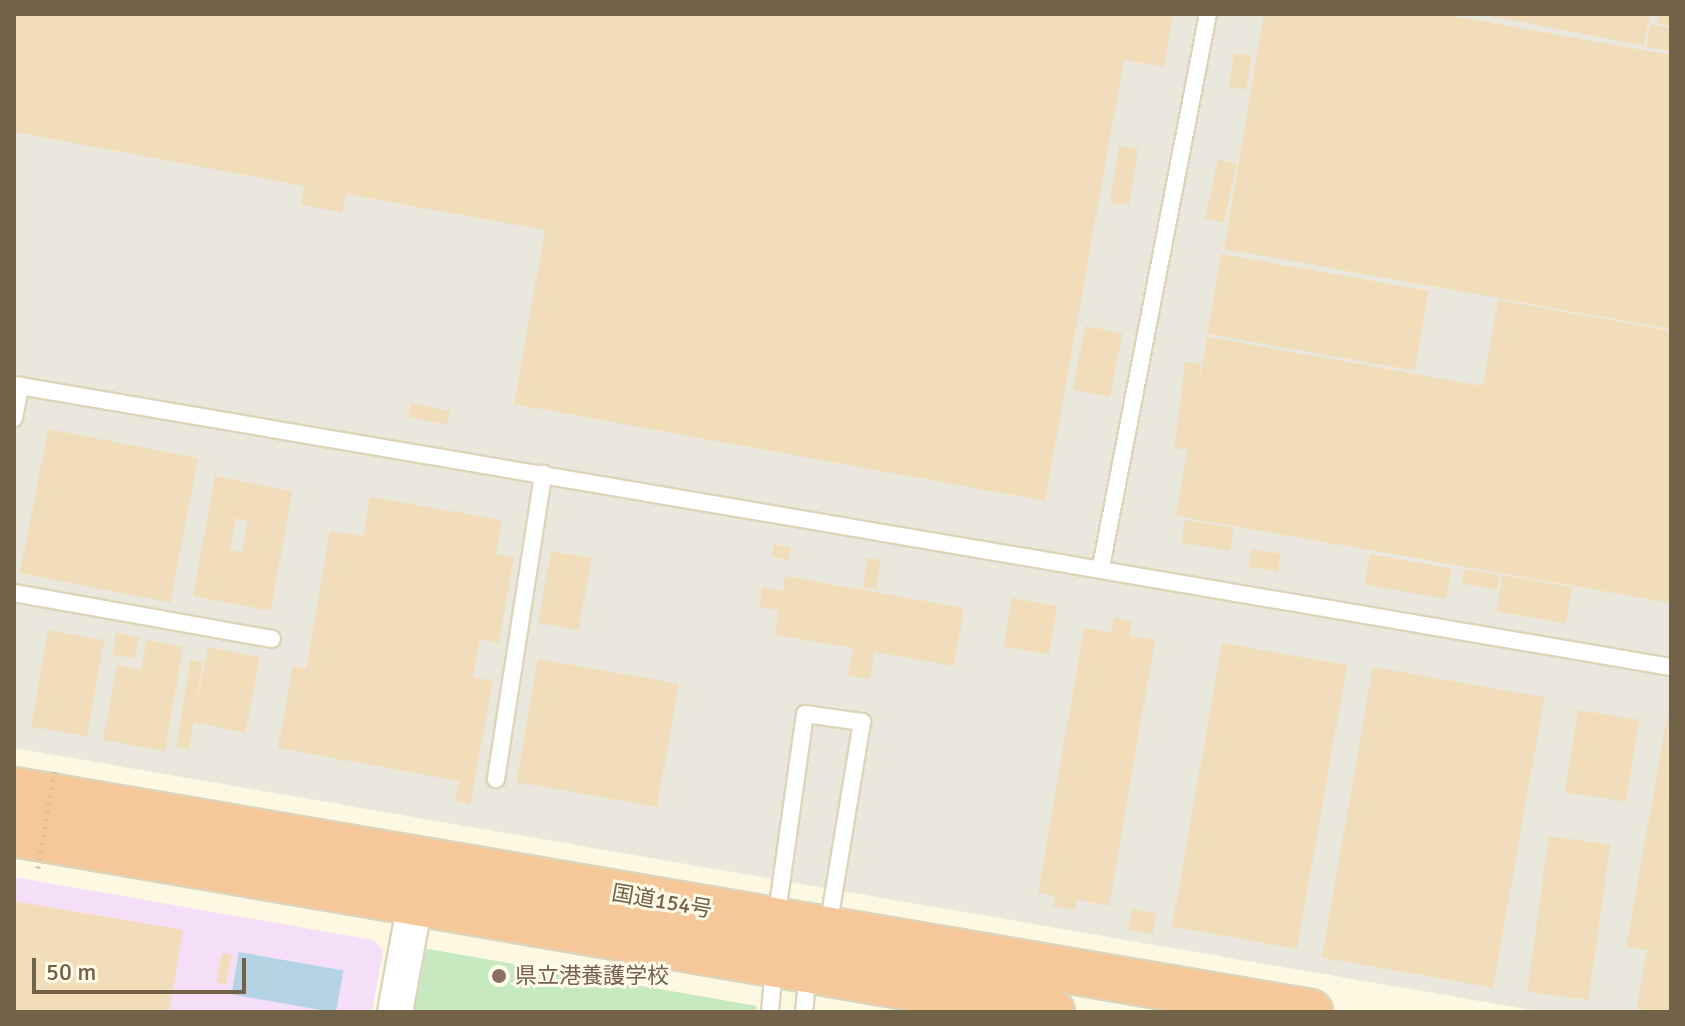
<!DOCTYPE html>
<meta charset="utf-8">
<style>
body{margin:0}
#map{position:relative;width:1685px;height:1026px;overflow:hidden;background:#fcf8e1;font-family:Signika,"Noto Sans JP",sans-serif}
div>[style]{position:absolute}
.industrial>*{inset:0;background:#eae7dc}
.education>*{inset:0;background:#f5def8}
.green>*{inset:0;background:#c7e9c0}
.water>*{inset:0;background:#b6d3e5;transform-origin:0 0}
.building>*{inset:0;background:#f1ddb9;transform-origin:0 0}
.roads{filter:drop-shadow(2px 0 #ddd4ba) drop-shadow(-2px 0 #ddd4ba) drop-shadow(0 2px #ddd4ba) drop-shadow(0 -2px #ddd4ba)}
.lane>*{height:16px;margin:-8px;padding:0 8px;transform-origin:8px;border-radius:8px;background:#fff}
.street>*{height:34px;margin:-17px;padding:0 17px;transform-origin:17px;border-radius:17px;background:#fff}
.highway>*{height:44px;margin:-22px;padding:0 22px;transform-origin:22px;border-radius:22px;background:#f6c798}
.path-bridge>*{height:5px;margin-top:-2.5px;transform-origin:0;background:repeating-linear-gradient(90deg,#d5c09d 0 2px,transparent 0 8px)}
.dots>*{width:22px;height:22px;translate:-50% -50%;box-sizing:border-box;border:4px solid #fffbe7;border-radius:50%}
span{translate:-50% -50%;white-space:nowrap;text-align:center;line-height:1.15;-webkit-text-stroke:6px #fffbe7;paint-order:stroke}
.street-label{font-size:22px;color:#726248}
.education-label{font-size:22px;color:#785e54}
.left{translate:0 -50%;text-align:left}
.frame{position:absolute;inset:0;border:16px solid #726248;pointer-events:none}
.scale{position:absolute;left:32px;top:958px;width:214px;height:36px;box-sizing:border-box;border:4px solid #726248;border-top:0;padding-left:10px;font-size:24px;line-height:28px;white-space:nowrap;color:#726248;-webkit-text-stroke:6px #fffbe7;paint-order:stroke}
</style>
<div id="map">
<div class="industrial">
<div style="clip-path:polygon(14px 14px,1671px 14px,1671px 1012px,1543px 1012px,14px 748px)"></div>
</div>
<div class="education">
<div style="clip-path:polygon(14px 877px,373px 940px,383px 950px,372px 1012px,14px 1012px)"></div>
</div>
<div class="green">
<div style="clip-path:polygon(417px 947px,757px 1006px,756px 1012px,406px 1012px)"></div>
</div>
<div class="water">
<div style="left:239px;top:952px;width:106px;height:43px;rotate:10deg"></div>
</div>
<div class="building">
<div style="clip-path:polygon(14px 14px,1173px 14px,1164px 67px,1124px 60px,1045px 501px,514px 404px,545px 230px,346px 194px,342px 212px,301px 205px,304px 186px,14px 132px)"></div>
<div style="clip-path:polygon(1264px 14px,1442px 14px,1671px 55px,1671px 329px,1224px 249px)"></div>
<div style="clip-path:polygon(1480px 14px,1650px 14px,1644px 46px)"></div>
<div style="clip-path:polygon(1658px 14px,1671px 14px,1671px 26px,1657px 23px)"></div>
<div style="clip-path:polygon(1651px 25px,1671px 28px,1671px 51px,1646px 47px)"></div>
<div style="left:1234px;top:53px;width:18px;height:34px;rotate:9deg"></div>
<div style="left:1119px;top:146px;width:19px;height:57px;rotate:9deg"></div>
<div style="left:1218px;top:159px;width:19px;height:61px;rotate:12deg"></div>
<div style="left:1221px;top:254px;width:211px;height:81px;rotate:10deg"></div>
<div style="clip-path:polygon(1498px 300px,1671px 331px,1671px 603px,1176px 516px,1207px 337px,1483px 386px)"></div>
<div style="left:1085px;top:326px;width:38px;height:65px;rotate:11deg"></div>
<div style="left:1185px;top:362px;width:16px;height:87px;rotate:7deg"></div>
<div style="left:411px;top:403px;width:40px;height:14px;rotate:12deg"></div>
<div style="left:48px;top:429px;width:153px;height:147px;rotate:11deg"></div>
<div style="clip-path:polygon(evenodd,215px 476px,292px 491px,271px 611px,193px 596px,215px 476px,236px 518px,248px 520px,242px 552px,230px 550px,236px 518px)"></div>
<div style="clip-path:polygon(370px 497px,502px 520px,496px 554px,514px 557px,499px 643px,480px 639px,473px 677px,493px 681px,470px 804px,455px 801px,459px 781px,278px 748px,293px 666px,306px 669px,330px 531px,363px 536px)"></div>
<div style="left:1185px;top:520px;width:49px;height:23px;rotate:9deg"></div>
<div style="left:774px;top:544px;width:17px;height:13px;rotate:10deg"></div>
<div style="left:1251px;top:549px;width:30px;height:18px;rotate:9deg"></div>
<div style="left:551px;top:551px;width:41px;height:73px;rotate:10deg"></div>
<div style="left:1370px;top:554px;width:83px;height:31px;rotate:10deg"></div>
<div style="left:867px;top:558px;width:14px;height:29px;rotate:8deg"></div>
<div style="left:1464px;top:569px;width:36px;height:15px;rotate:9deg"></div>
<div style="left:1503px;top:575px;width:70px;height:37px;rotate:10deg"></div>
<div style="clip-path:polygon(785px 576px,964px 608px,954px 666px,874px 652px,870px 679px,848px 676px,853px 648px,775px 635px,779px 610px,759px 607px,762px 587px,783px 591px)"></div>
<div style="left:1012px;top:598px;width:46px;height:49px;rotate:10deg"></div>
<div style="clip-path:polygon(1114px 618px,1132px 621px,1129px 636px,1155px 640px,1109px 906px,1077px 900px,1075px 910px,1053px 906px,1055px 896px,1038px 893px,1084px 628px,1111px 633px)"></div>
<div style="left:48px;top:630px;width:57px;height:98px;rotate:10deg"></div>
<div style="left:116px;top:633px;width:23px;height:22px;rotate:10deg"></div>
<div style="clip-path:polygon(147px 640px,183px 647px,165px 751px,103px 740px,117px 665px,141px 670px)"></div>
<div style="left:1222px;top:643px;width:127px;height:288px;rotate:10deg"></div>
<div style="left:208px;top:647px;width:53px;height:77px;rotate:11deg"></div>
<div style="left:538px;top:659px;width:143px;height:125px;rotate:10deg"></div>
<div style="left:190px;top:660px;width:13px;height:88px;rotate:9deg"></div>
<div style="left:1373px;top:667px;width:174px;height:295px;rotate:10deg"></div>
<div style="left:1578px;top:710px;width:62px;height:83px;rotate:9deg"></div>
<div style="clip-path:polygon(1668px 713px,1671px 1012px,1656px 1012px,1637px 1008px,1647px 950px,1626px 947px)"></div>
<div style="left:1549px;top:836px;width:62px;height:157px;rotate:8deg"></div>
<div style="clip-path:polygon(14px 901px,183px 930px,169px 1012px,14px 1012px)"></div>
<div style="left:1132px;top:909px;width:25px;height:21px;rotate:11deg"></div>
<div style="left:222px;top:953px;width:10px;height:30px;rotate:11deg"></div>
</div>
<div class="roads">
<div class="lane">
<div style="left:14px;top:385px;width:1681px;rotate:9.66deg"></div>
<div style="left:14px;top:418px;width:33px;rotate:-79deg"></div>
<div style="left:1101px;top:567px;width:563px;rotate:-79.05deg"></div>
<div style="left:14px;top:593px;width:262px;rotate:10.1deg"></div>
<div style="left:496px;top:779px;width:309px;rotate:-81.2deg"></div>
<div style="left:776px;top:920px;width:208px;rotate:-82deg"></div>
<div style="left:805px;top:714px;width:58px;rotate:8deg"></div>
<div style="left:862px;top:722px;width:209px;rotate:99.4deg"></div>
<div style="left:770px;top:1012px;width:46px;rotate:-85deg"></div>
<div style="left:804px;top:1012px;width:40px;rotate:-84.3deg"></div>
</div>
<div class="street">
<div style="left:395px;top:1012px;width:111px;rotate:-79.6deg"></div>
</div>
<div class="highway">
<div style="left:14px;top:790px;width:1315px;rotate:9.72deg"></div>
<div style="left:14px;top:834px;width:1053px;rotate:9.73deg"></div>
</div>
</div>
<div class="path-bridge">
<div style="left:38px;top:868px;width:100px;rotate:-80.3deg"></div>
</div>
<div class="dots">
<div style="left:499px;top:976px;background:#8d6e63"></div>
</div>
<div class="street-label">
<span style="left:662px;top:901px;rotate:10deg">国道154号</span>
</div>
<div class="education-label">
<span class="left" style="left:515px;top:976px">県立港養護学校</span>
</div>
<div class="frame"></div>
<div class="scale">50 m</div>
</div>
